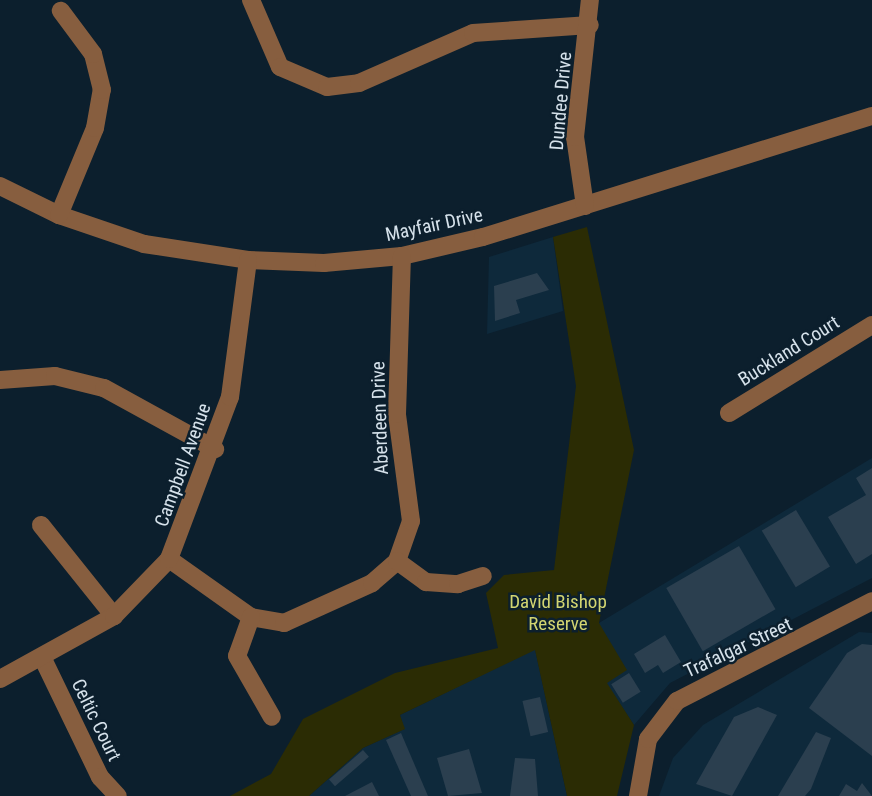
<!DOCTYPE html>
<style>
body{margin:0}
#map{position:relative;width:872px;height:796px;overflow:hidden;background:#0c1f2d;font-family:"Roboto Condensed",sans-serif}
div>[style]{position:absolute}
.built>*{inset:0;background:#0e293b}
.green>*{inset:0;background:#2b2c04}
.building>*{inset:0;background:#2b3f4f;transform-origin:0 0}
.minor>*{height:18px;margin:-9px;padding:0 9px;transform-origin:9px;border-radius:9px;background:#875e3f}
span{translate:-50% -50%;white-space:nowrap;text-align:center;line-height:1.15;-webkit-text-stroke:5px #0c1f2d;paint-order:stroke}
.street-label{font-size:19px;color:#d6e2eb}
.park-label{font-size:19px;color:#d2d571}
</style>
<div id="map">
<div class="built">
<div style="clip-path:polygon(553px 237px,563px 311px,487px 334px,489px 257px)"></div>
<div style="clip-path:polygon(872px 458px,872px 578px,670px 683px,634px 725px,606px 683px,599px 623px)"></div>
<div style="clip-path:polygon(859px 632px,872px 633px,872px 796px,659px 796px,673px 758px,703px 725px)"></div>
<div style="clip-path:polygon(535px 649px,567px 796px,309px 796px,363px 748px,404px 729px,400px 715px)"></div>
</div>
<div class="green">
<div style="clip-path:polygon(587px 227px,634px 450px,599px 623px,627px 670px,607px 683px,634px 725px,617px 796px,567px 796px,535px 650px,400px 715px,405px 729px,363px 748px,309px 796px,230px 796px,271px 774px,303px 719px,395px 673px,498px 648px,486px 593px,504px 575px,554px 570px,576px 386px,553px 237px)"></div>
</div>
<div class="building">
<div style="clip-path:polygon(537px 273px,549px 290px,516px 300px,520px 313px,495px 321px,494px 286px)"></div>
<div style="clip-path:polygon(872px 468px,872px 554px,856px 564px,828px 517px,866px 495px,856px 478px)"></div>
<div style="left:796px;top:510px;width:66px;height:40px;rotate:59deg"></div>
<div style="left:739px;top:546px;width:73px;height:84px;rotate:60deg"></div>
<div style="clip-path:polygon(665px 635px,681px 662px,663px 673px,658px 665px,645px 673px,634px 654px)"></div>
<div style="clip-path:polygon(862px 644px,872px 645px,872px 756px,809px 708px,847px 653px)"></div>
<div style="left:629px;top:673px;width:22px;height:21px;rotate:58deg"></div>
<div style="left:540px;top:697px;width:36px;height:18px;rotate:77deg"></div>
<div style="clip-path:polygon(758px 707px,777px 715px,732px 796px,696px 784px,734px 717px)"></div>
<div style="clip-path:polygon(816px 732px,831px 738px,811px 789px,805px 796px,778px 796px)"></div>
<div style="clip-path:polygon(401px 733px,428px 796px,411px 796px,386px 740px)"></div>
<div style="clip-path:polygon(469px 749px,482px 793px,448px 796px,437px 758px)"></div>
<div style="left:363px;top:750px;width:9px;height:45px;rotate:49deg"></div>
<div style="clip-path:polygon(515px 758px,535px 759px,538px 796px,510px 796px)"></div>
<div style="clip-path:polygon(372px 782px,379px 796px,345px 796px)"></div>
<div style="clip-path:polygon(862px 783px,872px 796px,839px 796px,846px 784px,857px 791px)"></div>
</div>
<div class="minor">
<div style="left:251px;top:0;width:73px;rotate:66.6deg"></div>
<div style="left:280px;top:67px;width:51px;rotate:23.1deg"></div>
<div style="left:327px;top:87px;width:32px;rotate:-7deg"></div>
<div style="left:359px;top:83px;width:124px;rotate:-23.7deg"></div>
<div style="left:473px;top:33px;width:117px;rotate:-3.9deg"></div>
<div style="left:0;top:186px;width:66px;rotate:26.2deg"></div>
<div style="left:59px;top:215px;width:90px;rotate:18.8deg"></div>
<div style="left:144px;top:244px;width:105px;rotate:8.7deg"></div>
<div style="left:248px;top:260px;width:76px;rotate:2.3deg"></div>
<div style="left:324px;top:263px;width:78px;rotate:-5.1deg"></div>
<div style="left:402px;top:256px;width:83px;rotate:-13.2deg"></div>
<div style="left:483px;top:237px;width:407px;rotate:-17.3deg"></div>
<div style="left:585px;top:206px;width:70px;rotate:-98.2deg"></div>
<div style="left:575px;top:137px;width:138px;rotate:-83.8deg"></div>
<div style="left:59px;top:215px;width:94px;rotate:-67.5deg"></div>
<div style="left:95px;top:128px;width:39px;rotate:-80deg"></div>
<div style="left:102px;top:90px;width:37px;rotate:-104deg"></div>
<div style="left:93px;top:54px;width:54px;rotate:-126.7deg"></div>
<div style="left:0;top:380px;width:55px;rotate:-4.2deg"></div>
<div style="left:55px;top:376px;width:50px;rotate:13.8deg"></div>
<div style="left:104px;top:388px;width:127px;rotate:28.8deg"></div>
<div style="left:729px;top:413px;width:168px;rotate:-31.6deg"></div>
<div style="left:41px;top:525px;width:117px;rotate:51.3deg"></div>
<div style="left:169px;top:559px;width:100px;rotate:35.3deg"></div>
<div style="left:251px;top:617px;width:34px;rotate:10deg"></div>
<div style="left:284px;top:623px;width:97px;rotate:-24.4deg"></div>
<div style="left:372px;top:583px;width:33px;rotate:-41deg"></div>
<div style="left:397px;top:561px;width:42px;rotate:-70.7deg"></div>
<div style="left:411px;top:521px;width:108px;rotate:-97.5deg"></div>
<div style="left:397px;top:414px;width:158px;rotate:-88.2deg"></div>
<div style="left:397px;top:561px;width:36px;rotate:36deg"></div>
<div style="left:426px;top:582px;width:32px;rotate:4deg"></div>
<div style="left:458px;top:584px;width:26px;rotate:-18deg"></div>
<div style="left:251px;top:617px;width:41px;rotate:109.7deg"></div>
<div style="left:237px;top:656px;width:70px;rotate:60.2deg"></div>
<div style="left:42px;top:657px;width:133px;rotate:64.2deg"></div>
<div style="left:100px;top:777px;width:26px;rotate:47deg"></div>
<div style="left:0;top:679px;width:130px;rotate:-28.9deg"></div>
<div style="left:114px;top:616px;width:79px;rotate:-46deg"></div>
<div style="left:169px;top:559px;width:173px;rotate:-69.4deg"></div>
<div style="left:230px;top:397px;width:138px;rotate:-82.5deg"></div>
<div style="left:638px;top:796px;width:58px;rotate:-80deg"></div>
<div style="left:648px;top:739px;width:48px;rotate:-52.7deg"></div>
<div style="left:677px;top:701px;width:219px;rotate:-27.1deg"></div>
</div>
<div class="street-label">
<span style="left:561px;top:101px;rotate:-85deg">Dundee Drive</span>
<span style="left:434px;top:225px;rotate:-12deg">Mayfair Drive</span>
<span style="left:789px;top:351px;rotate:-32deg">Buckland Court</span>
<span style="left:380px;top:418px;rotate:-92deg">Aberdeen Drive</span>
<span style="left:183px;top:465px;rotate:-70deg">Campbell Avenue</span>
<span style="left:738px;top:648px;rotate:-25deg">Trafalgar Street</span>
<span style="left:96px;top:720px;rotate:64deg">Celtic Court</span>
</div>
<div class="park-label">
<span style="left:558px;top:613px">David Bishop<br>Reserve</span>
</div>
</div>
